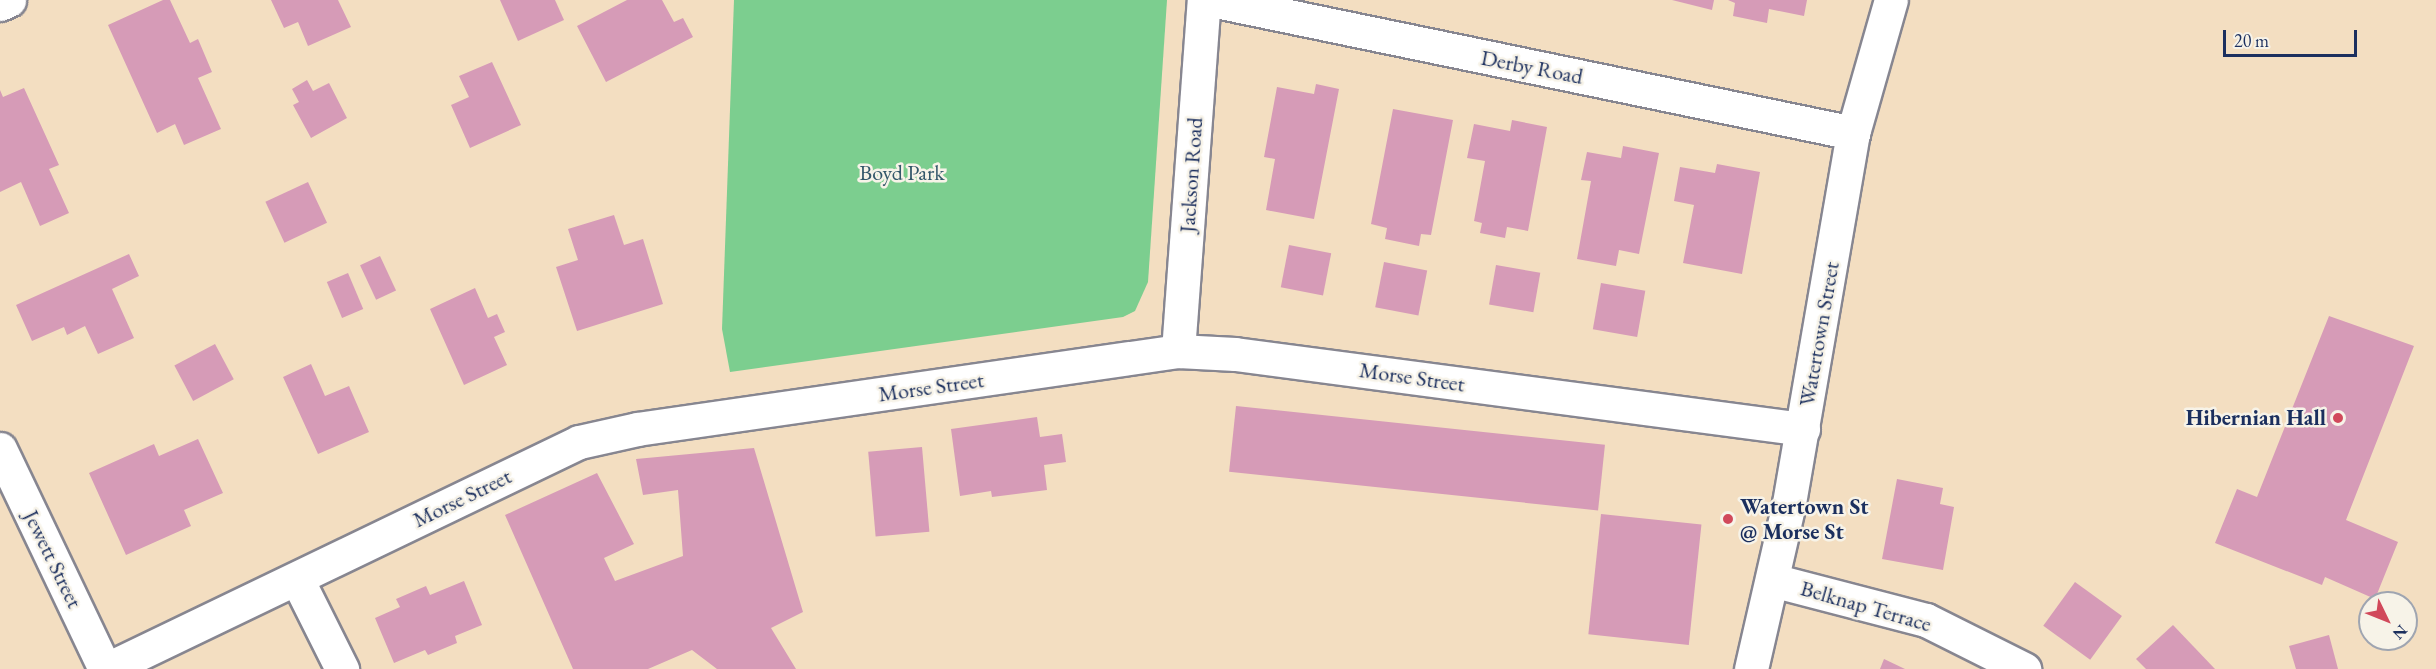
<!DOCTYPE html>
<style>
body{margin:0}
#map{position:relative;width:2436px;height:669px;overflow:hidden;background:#f3dec1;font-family:"EB Garamond",serif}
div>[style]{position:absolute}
.green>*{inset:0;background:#7cce8f}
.building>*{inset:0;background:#d69bb7;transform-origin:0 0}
.roads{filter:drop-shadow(2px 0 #878690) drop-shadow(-2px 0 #878690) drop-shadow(0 2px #878690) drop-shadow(0 -2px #878690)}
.street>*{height:33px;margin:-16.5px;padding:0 16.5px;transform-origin:16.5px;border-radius:16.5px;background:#fff}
.primary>*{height:33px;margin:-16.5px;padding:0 16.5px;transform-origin:16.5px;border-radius:16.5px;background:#fff}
.dots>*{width:16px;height:16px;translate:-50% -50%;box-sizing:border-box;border:3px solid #f7f3e8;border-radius:50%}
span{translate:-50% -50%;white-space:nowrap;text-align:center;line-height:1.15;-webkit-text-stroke:5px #f7f3e8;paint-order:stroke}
.street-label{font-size:22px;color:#1b2f5e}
.park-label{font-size:22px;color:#33576a}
.poi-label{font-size:22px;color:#1b2f5e;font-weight:700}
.right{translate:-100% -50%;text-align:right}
.left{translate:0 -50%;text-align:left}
.north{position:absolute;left:2358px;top:591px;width:60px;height:60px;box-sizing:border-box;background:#f7f3e8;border:2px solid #9fa5b1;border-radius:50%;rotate:133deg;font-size:16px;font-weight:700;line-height:24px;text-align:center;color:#1b2f5e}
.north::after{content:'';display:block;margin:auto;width:21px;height:27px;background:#d1495b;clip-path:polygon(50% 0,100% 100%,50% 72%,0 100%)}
.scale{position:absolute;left:2223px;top:30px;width:134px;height:27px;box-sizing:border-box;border:3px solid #1b2f5e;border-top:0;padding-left:8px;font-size:18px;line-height:21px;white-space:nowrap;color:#1b2f5e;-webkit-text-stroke:4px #f7f3e8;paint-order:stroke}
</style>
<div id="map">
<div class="green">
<div style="clip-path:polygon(734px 0,1167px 0,1148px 282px,1135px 311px,1123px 317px,730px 372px,722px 329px)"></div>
</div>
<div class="building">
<div style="clip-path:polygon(163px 0,170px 0,190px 43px,198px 39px,212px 72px,198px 78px,221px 129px,184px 145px,175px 124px,157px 133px,108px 25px)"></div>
<div style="clip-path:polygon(271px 0,338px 0,351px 27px,308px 46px,298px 22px,284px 28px)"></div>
<div style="clip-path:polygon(500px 0,555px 0,564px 20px,518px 41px)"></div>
<div style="clip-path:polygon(627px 0,662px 0,674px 22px,683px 18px,693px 37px,606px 82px,577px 26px)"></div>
<div style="clip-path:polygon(1672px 0,1714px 0,1712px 10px)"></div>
<div style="clip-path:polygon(1728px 0,1807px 0,1804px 16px,1769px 9px,1767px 23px,1733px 16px,1735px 3px)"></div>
<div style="clip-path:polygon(492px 62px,521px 125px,470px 148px,451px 105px,469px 97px,459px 76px)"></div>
<div style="clip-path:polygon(307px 80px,313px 91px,329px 83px,347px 118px,311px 138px,293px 105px,299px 102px,292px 89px)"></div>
<div style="clip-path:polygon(1316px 84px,1339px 89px,1314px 219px,1266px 210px,1275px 159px,1264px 157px,1277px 87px,1314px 94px)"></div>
<div style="clip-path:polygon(24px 88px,59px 165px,49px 169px,69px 213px,40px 226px,21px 182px,0 192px,0 90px,3px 97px)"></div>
<div style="clip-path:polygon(1393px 109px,1453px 120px,1431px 235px,1421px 234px,1419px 246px,1385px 239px,1387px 228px,1371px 224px)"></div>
<div style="clip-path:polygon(1512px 120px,1547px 127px,1528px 231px,1507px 227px,1505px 238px,1480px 233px,1482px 223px,1474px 221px,1485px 161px,1467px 158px,1474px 124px,1510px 131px)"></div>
<div style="clip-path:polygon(1623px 146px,1659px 153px,1639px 254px,1619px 250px,1616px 266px,1577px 259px,1591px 181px,1581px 180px,1587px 152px,1621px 158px)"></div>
<div style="clip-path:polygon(1717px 164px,1760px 172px,1742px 274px,1683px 263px,1694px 205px,1674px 201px,1680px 167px,1715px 173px)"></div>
<div style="left:308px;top:182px;width:45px;height:47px;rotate:65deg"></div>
<div style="clip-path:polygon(614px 215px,624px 245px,643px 239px,663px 304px,577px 331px,556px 267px,578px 260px,568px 229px)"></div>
<div style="left:1289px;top:245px;width:43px;height:43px;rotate:11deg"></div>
<div style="clip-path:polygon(129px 254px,139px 276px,112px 289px,134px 338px,98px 354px,85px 326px,67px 335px,64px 327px,32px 341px,16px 305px)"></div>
<div style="left:380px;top:256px;width:38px;height:22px;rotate:65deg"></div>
<div style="left:1384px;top:262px;width:44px;height:46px;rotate:11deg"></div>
<div style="left:1496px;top:265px;width:45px;height:40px;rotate:10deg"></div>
<div style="left:348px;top:273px;width:39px;height:23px;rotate:67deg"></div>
<div style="left:1601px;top:283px;width:45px;height:47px;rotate:10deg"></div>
<div style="clip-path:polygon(475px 288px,488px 318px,497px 314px,505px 332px,494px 337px,507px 365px,464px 385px,430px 309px)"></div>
<div style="clip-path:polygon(2329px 316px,2414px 346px,2346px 520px,2398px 542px,2375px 599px,2325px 577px,2322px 585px,2215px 543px,2237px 489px,2257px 497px)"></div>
<div style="left:215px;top:344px;width:40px;height:46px;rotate:62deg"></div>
<div style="clip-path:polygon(311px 364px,325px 396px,349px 386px,369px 432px,318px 454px,283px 377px)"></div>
<div style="left:1236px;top:406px;width:371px;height:66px;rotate:6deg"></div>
<div style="clip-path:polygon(1037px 417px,1040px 437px,1062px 434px,1066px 462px,1044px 465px,1047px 490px,992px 497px,991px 491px,960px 496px,951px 429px)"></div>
<div style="clip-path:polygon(198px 439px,223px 493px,184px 510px,191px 526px,126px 555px,89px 473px,154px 444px,159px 456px)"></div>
<div style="left:922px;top:447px;width:85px;height:54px;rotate:85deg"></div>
<div style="clip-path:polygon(754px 448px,803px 612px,771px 628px,796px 669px,717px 669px,692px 650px,648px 669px,573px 669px,505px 515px,597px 473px,634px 544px,604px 558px,615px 581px,683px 556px,678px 490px,643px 495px,636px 459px)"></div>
<div style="clip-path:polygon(1897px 479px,1943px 488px,1940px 504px,1954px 507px,1943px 570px,1882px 559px)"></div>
<div style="left:1601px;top:514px;width:101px;height:121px;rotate:6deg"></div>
<div style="clip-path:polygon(464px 581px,482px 625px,455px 636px,457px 643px,428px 655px,425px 650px,394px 663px,375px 618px,400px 607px,396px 599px,426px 586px,430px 595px)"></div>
<div style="left:2075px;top:582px;width:58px;height:54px;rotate:36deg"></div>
<div style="clip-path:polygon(2173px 625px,2215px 669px,2146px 669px,2136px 659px)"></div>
<div style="clip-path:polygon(2329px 635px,2338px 669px,2296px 669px,2289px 646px)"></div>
<div style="clip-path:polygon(1884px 659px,1905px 669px,1880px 669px)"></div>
</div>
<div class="roads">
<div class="street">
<div style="left:1211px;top:0;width:656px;rotate:11.7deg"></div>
<div style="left:0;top:4px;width:10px;rotate:-24deg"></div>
<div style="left:1178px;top:351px;width:352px;rotate:-85.8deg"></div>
<div style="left:0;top:449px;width:244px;rotate:64.5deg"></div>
<div style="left:297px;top:579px;width:101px;rotate:63.4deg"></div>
<div style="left:1772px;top:580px;width:159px;rotate:14.6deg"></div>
<div style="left:1926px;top:620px;width:110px;rotate:26.6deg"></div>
<div style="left:107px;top:669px;width:524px;rotate:-25.68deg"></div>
<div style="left:579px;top:442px;width:59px;rotate:-12.6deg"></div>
<div style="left:637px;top:429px;width:547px;rotate:-8.2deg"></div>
<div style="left:1178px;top:351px;width:57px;rotate:3deg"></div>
<div style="left:1235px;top:354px;width:573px;rotate:7.52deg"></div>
</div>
<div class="primary">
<div style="left:1751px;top:669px;width:170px;rotate:-77.1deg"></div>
<div style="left:1789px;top:503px;width:375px;rotate:-80.2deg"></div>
<div style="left:1853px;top:133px;width:138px;rotate:-74.1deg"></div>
</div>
</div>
<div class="dots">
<div style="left:2338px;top:418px;background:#d1495b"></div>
<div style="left:1728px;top:519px;background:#d1495b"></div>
</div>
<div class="street-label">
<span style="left:1532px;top:67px;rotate:11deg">Derby Road</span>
<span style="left:1191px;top:175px;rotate:-86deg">Jackson Road</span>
<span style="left:1819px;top:334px;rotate:-80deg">Watertown Street</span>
<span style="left:1412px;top:377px;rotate:8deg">Morse Street</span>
<span style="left:931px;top:387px;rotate:-8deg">Morse Street</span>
<span style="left:462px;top:498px;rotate:-26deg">Morse Street</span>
<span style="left:53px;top:559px;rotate:64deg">Jewett Street</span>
<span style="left:1866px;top:606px;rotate:16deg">Belknap Terrace</span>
</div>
<div class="park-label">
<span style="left:902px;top:173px">Boyd Park</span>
</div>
<div class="poi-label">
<span class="right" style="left:2326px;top:418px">Hibernian Hall</span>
<span class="left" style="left:1740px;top:519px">Watertown St<br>@ Morse St</span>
</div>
<div class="north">N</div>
<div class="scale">20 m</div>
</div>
